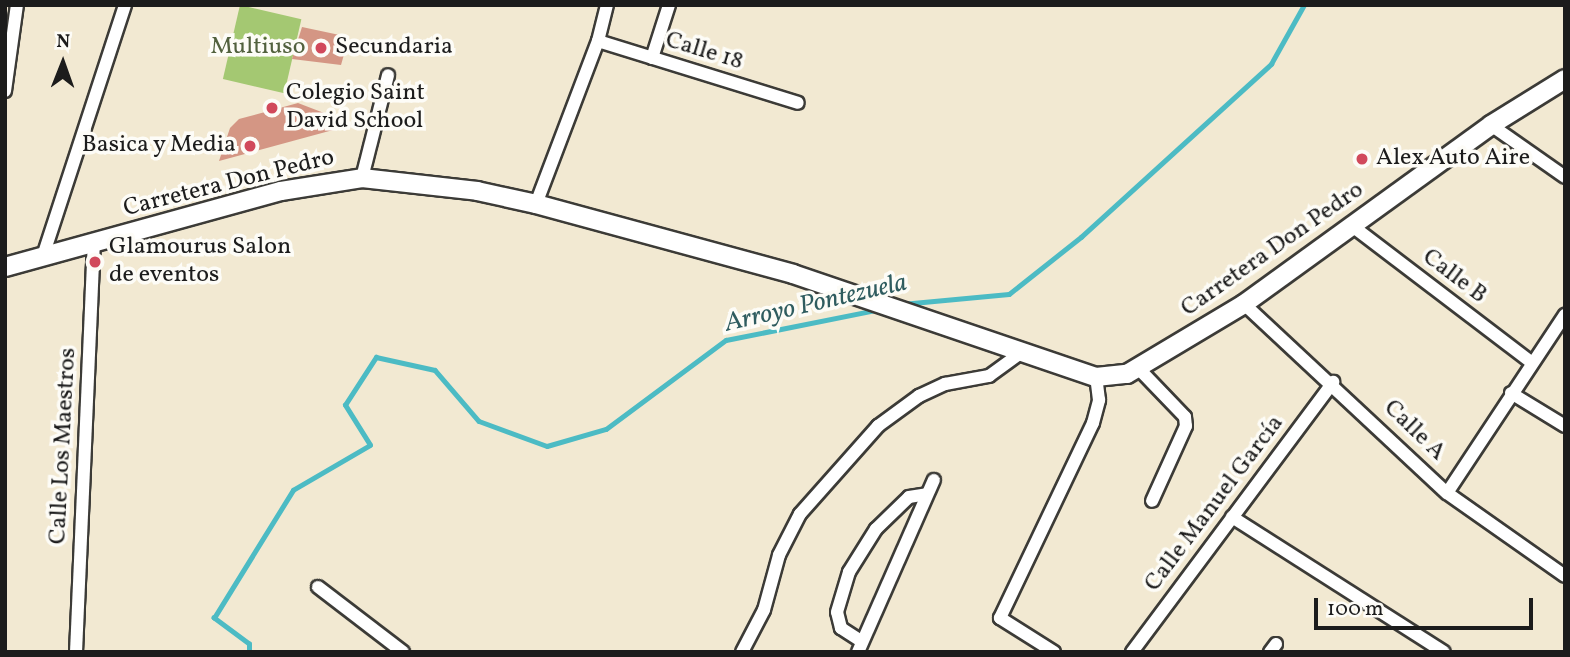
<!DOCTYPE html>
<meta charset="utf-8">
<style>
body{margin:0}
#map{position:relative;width:1570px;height:657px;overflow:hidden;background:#f2e9d2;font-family:Vollkorn,serif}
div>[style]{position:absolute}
.green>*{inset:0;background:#a4c872;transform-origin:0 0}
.stream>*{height:4.5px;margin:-2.25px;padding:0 2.25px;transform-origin:2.25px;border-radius:2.25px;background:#4cbbc4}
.building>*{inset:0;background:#d49684}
.roads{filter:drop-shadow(2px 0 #3c3b37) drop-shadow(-2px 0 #3c3b37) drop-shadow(0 2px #3c3b37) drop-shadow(0 -2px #3c3b37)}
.street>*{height:12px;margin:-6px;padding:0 6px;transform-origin:6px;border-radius:6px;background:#fff}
.secondary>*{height:18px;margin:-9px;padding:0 9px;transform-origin:9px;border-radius:9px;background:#fff}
.dots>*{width:19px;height:19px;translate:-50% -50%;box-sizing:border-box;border:4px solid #fdfcf7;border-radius:50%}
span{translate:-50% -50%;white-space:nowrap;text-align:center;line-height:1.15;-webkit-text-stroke:7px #fdfcf7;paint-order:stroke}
.park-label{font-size:24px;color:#52613e}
.poi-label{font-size:24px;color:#1c1c1c}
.left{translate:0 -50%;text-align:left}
.right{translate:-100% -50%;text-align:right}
.street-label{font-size:24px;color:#1c1c1c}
.water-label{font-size:26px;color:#2f5c5f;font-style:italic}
.frame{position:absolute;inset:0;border:7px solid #1c1c1c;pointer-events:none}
.north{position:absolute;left:28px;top:28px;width:70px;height:70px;-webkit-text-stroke:5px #fdfcf7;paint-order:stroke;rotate:1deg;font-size:19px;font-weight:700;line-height:28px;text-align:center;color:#1c1c1c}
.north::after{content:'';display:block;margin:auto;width:24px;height:32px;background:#1c1c1c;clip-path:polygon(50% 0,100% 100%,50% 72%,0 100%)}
.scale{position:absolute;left:1314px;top:598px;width:219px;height:32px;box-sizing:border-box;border:4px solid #1c1c1c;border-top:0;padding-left:9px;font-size:21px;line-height:24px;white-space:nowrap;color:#1c1c1c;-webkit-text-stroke:5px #fdfcf7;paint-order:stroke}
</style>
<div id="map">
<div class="green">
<div style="left:240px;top:5px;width:63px;height:76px;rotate:13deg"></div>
</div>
<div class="stream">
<div style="left:902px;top:304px;width:107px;rotate:-5.3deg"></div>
<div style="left:1009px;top:294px;width:92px;rotate:-38.4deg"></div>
<div style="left:1081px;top:237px;width:257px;rotate:-42.3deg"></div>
<div style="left:1271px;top:64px;width:68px;rotate:-60.8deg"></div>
<div style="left:249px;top:652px;width:8px;rotate:-90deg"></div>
<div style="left:249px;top:644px;width:44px;rotate:-143.4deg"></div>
<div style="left:214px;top:618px;width:150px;rotate:-58.3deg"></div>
<div style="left:293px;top:490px;width:89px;rotate:-30.3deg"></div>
<div style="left:370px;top:445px;width:47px;rotate:-122deg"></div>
<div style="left:345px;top:405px;width:57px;rotate:-57.1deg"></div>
<div style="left:376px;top:357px;width:60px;rotate:12.4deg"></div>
<div style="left:435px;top:370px;width:67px;rotate:49.2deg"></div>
<div style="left:479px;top:421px;width:72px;rotate:20.2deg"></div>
<div style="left:547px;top:446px;width:61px;rotate:-16.1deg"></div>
<div style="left:606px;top:429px;width:149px;rotate:-36.6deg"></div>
<div style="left:726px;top:340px;width:153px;rotate:-11.3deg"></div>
</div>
<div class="building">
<div style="clip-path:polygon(302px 27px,349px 37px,341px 65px,292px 59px)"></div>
<div style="clip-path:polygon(298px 103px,337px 118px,333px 130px,219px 161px,230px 128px,239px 119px)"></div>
</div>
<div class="roads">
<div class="street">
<div style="left:598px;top:41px;width:209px;rotate:17.2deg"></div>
<div style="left:652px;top:58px;width:56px;rotate:-72.2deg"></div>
<div style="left:5px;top:91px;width:87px;rotate:-82.1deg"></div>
<div style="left:1491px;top:125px;width:90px;rotate:35.1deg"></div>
<div style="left:362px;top:178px;width:106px;rotate:-75.8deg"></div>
<div style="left:536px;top:204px;width:174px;rotate:-69.2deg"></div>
<div style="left:598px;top:41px;width:37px;rotate:-76deg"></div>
<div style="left:1351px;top:225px;width:226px;rotate:37.3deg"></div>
<div style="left:43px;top:256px;width:264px;rotate:-71.9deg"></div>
<div style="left:1244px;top:304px;width:277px;rotate:43deg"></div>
<div style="left:1447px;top:493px;width:144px;rotate:35.1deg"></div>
<div style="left:1140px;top:370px;width:65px;rotate:46.2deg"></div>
<div style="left:1185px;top:417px;width:9px;rotate:84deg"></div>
<div style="left:1186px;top:426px;width:82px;rotate:114.4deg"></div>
<div style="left:1511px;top:393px;width:63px;rotate:31.4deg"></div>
<div style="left:1447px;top:493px;width:214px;rotate:-56.5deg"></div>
<div style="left:1232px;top:517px;width:251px;rotate:32.5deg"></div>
<div style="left:318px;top:587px;width:107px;rotate:37.4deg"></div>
<div style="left:861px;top:641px;width:24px;rotate:-147deg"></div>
<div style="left:841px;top:628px;width:16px;rotate:-104deg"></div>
<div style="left:837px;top:612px;width:42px;rotate:-73.3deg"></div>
<div style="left:849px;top:572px;width:51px;rotate:-57.9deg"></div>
<div style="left:876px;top:529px;width:46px;rotate:-44.1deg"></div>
<div style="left:909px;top:497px;width:18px;rotate:-9deg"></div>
<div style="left:76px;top:652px;width:410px;rotate:-87.5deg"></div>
<div style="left:742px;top:652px;width:47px;rotate:-62.4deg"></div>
<div style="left:764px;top:610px;width:57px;rotate:-74.7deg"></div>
<div style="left:779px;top:555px;width:46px;rotate:-62.9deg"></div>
<div style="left:800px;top:514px;width:118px;rotate:-48.4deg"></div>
<div style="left:878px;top:426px;width:51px;rotate:-36.2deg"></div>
<div style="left:919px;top:396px;width:29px;rotate:-25deg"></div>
<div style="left:945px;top:384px;width:45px;rotate:-10.3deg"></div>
<div style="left:989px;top:376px;width:37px;rotate:-36deg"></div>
<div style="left:858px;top:652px;width:188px;rotate:-66.2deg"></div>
<div style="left:1054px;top:652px;width:64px;rotate:-147.8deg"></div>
<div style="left:1000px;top:618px;width:216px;rotate:-64.5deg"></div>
<div style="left:1093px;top:423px;width:24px;rotate:-75deg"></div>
<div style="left:1099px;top:400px;width:23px;rotate:-97deg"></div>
<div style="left:1132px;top:652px;width:337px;rotate:-53.3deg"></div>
<div style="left:1270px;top:652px;width:10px;rotate:-53deg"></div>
</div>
<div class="secondary">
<div style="left:5px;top:267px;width:286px;rotate:-15.4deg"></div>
<div style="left:281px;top:191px;width:82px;rotate:-9.1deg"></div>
<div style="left:362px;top:178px;width:116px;rotate:6.4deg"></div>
<div style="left:477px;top:191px;width:60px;rotate:12.4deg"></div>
<div style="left:536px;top:204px;width:266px;rotate:15.2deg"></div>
<div style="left:793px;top:274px;width:320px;rotate:18.8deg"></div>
<div style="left:1096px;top:377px;width:31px;rotate:-6deg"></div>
<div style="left:1127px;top:374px;width:136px;rotate:-30.9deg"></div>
<div style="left:1244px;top:304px;width:305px;rotate:-35.9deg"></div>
<div style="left:1491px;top:125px;width:87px;rotate:-31.9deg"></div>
</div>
</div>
<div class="dots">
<div style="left:321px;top:48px;background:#d1495b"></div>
<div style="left:272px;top:108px;background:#d1495b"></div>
<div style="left:250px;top:146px;background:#d1495b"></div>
<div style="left:1362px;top:159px;background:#d1495b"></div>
<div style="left:95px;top:262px;background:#d1495b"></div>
</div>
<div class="park-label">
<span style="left:258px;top:48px">Multiuso</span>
</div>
<div class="poi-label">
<span class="left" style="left:335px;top:48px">Secundaria</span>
<span class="left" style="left:286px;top:108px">Colegio Saint<br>David School</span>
<span class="right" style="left:236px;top:146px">Basica y Media</span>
<span class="left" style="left:1376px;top:159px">Alex Auto Aire</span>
<span class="left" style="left:109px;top:262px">Glamourus Salon<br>de eventos</span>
</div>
<div class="street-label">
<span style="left:704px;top:52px;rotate:17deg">Calle 18</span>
<span style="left:229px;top:184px;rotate:-14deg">Carretera Don Pedro</span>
<span style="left:1273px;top:250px;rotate:-35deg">Carretera Don Pedro</span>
<span style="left:1454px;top:277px;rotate:37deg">Calle B</span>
<span style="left:1414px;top:431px;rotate:44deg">Calle A</span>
<span style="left:64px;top:446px;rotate:-87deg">Calle Los Maestros</span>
<span style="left:1215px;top:504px;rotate:-53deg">Calle Manuel García</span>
</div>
<div class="water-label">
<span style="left:816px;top:304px;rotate:-13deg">Arroyo Pontezuela</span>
</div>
<div class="frame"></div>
<div class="north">N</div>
<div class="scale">100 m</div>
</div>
